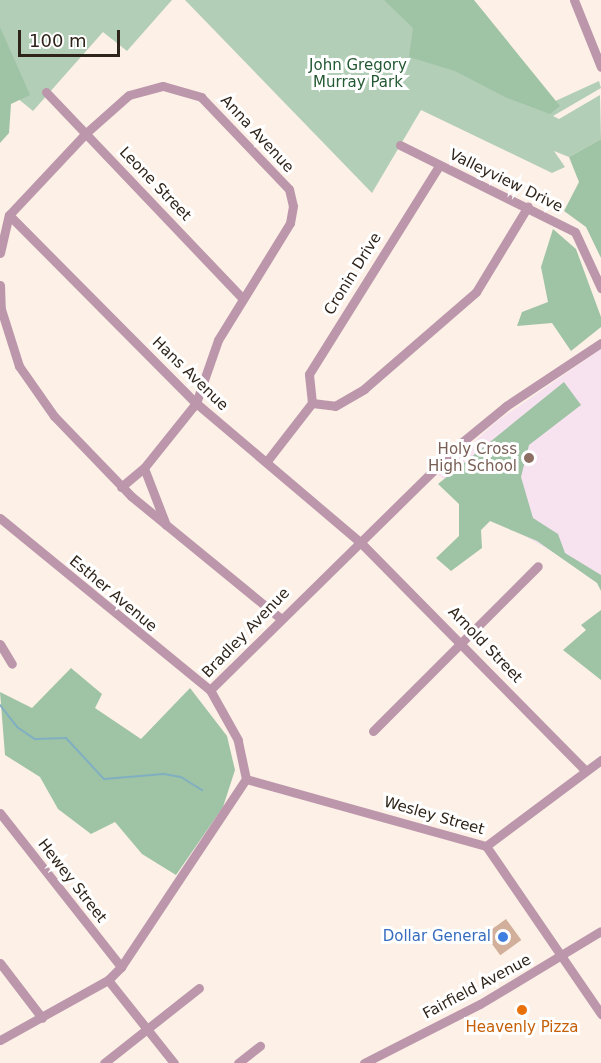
<!DOCTYPE html>
<style>
body{margin:0}
#map{position:relative;width:601px;height:1063px;overflow:hidden;background:#fdf0e6;font-family:"DejaVu Sans",sans-serif}
div>[style]{position:absolute}
.education>*{inset:0;background:#f7e2f0}
.green>*{inset:0;background:#b3ceb7}
.forest>*{inset:0;background:#9fc3a5}
.stream>*{height:2px;margin:-1px;padding:0 1px;transform-origin:1px;border-radius:1px;background:#81afc2}
.building>*{inset:0;background:#d1af9b;transform-origin:0 0}
.minor>*{height:9px;margin:-4.5px;padding:0 4.5px;transform-origin:4.5px;border-radius:4.5px;background:#bc97ac}
.dots>*{width:16px;height:16px;translate:-50% -50%;box-sizing:border-box;border:3px solid #fff;border-radius:50%}
span{translate:-50% -50%;white-space:nowrap;text-align:center;line-height:1.15;-webkit-text-stroke:6px #fff;paint-order:stroke}
.park-label{font-size:15px;color:#235932}
.street-label{font-size:15px;color:#2f241a}
.education-label{font-size:15px;color:#785e54}
.right{translate:-100% -50%;text-align:right}
.shop-label{font-size:15px;color:#366cbe}
.food-label{font-size:15px;color:#c56008}
.scale{position:absolute;left:18px;top:30px;width:102px;height:27px;box-sizing:border-box;border:3px solid #2f241a;border-top:0;padding-left:8px;font-size:18px;line-height:21px;white-space:nowrap;color:#2f241a;-webkit-text-stroke:4px #fff;paint-order:stroke}
</style>
<div id="map">
<div class="education">
<div style="clip-path:polygon(601px 349px,601px 580px,506px 525px,438px 475px,496px 422px)"></div>
</div>
<div class="green">
<div style="clip-path:polygon(0 0,172px 0,127px 51px,103px 32px,33px 111px,0 84px)"></div>
<div style="clip-path:polygon(185px 0,466px 0,551px 103px,599px 81px,601px 88px,553px 116px,559px 119px,600px 95px,601px 139px,569px 157px,554px 151px,565px 167px,552px 173px,421px 110px,372px 193px)"></div>
</div>
<div class="forest">
<div style="clip-path:polygon(384px 0,474px 0,560px 106px,550px 114px,505px 97px,455px 71px,409px 57px,413px 28px)"></div>
<div style="clip-path:polygon(0 27px,30px 95px,11px 104px,9px 133px,0 143px)"></div>
<div style="clip-path:polygon(601px 139px,601px 258px,586px 227px,564px 211px,579px 182px,569px 157px)"></div>
<div style="clip-path:polygon(553px 229px,576px 249px,601px 317px,601px 327px,571px 351px,552px 323px,517px 326px,522px 312px,548px 302px,541px 267px)"></div>
<div style="clip-path:polygon(564px 382px,581px 405px,529px 445px,521px 477px,533px 518px,558px 534px,565px 553px,601px 575px,601px 591px,597px 583px,537px 541px,490px 521px,481px 530px,482px 548px,451px 571px,436px 558px,459px 536px,459px 504px,438px 484px)"></div>
<div style="clip-path:polygon(601px 610px,601px 680px,563px 650px,586px 630px,581px 625px)"></div>
<div style="clip-path:polygon(71px 668px,102px 694px,95px 708px,141px 739px,190px 688px,227px 736px,235px 770px,223px 807px,176px 875px,142px 854px,115px 822px,91px 834px,58px 809px,40px 777px,5px 755px,0 692px,32px 708px)"></div>
</div>
<div class="stream">
<div style="left:0;top:705px;width:28px;rotate:52deg"></div>
<div style="left:17px;top:727px;width:22px;rotate:34deg"></div>
<div style="left:35px;top:739px;width:31px;rotate:-2deg"></div>
<div style="left:66px;top:738px;width:56px;rotate:47.2deg"></div>
<div style="left:104px;top:779px;width:60px;rotate:-4.8deg"></div>
<div style="left:164px;top:774px;width:17px;rotate:10deg"></div>
<div style="left:181px;top:777px;width:25px;rotate:32deg"></div>
</div>
<div class="building">
<div style="left:506px;top:919px;width:26px;height:26px;rotate:54deg"></div>
</div>
<div class="minor">
<div style="left:574px;top:0;width:72px;rotate:68.1deg"></div>
<div style="left:46px;top:92px;width:284px;rotate:46.4deg"></div>
<div style="left:400px;top:145px;width:195px;rotate:26.4deg"></div>
<div style="left:575px;top:232px;width:62px;rotate:65.1deg"></div>
<div style="left:9px;top:215px;width:265px;rotate:45.2deg"></div>
<div style="left:196px;top:403px;width:216px;rotate:40.3deg"></div>
<div style="left:361px;top:543px;width:319px;rotate:45.4deg"></div>
<div style="left:0;top:253px;width:39px;rotate:-77deg"></div>
<div style="left:9px;top:215px;width:112px;rotate:-46.8deg"></div>
<div style="left:86px;top:133px;width:57px;rotate:-41.5deg"></div>
<div style="left:129px;top:95px;width:35px;rotate:-15deg"></div>
<div style="left:163px;top:86px;width:40px;rotate:16deg"></div>
<div style="left:201px;top:97px;width:127px;rotate:46.3deg"></div>
<div style="left:289px;top:189px;width:17px;rotate:77deg"></div>
<div style="left:293px;top:206px;width:17px;rotate:100deg"></div>
<div style="left:290px;top:223px;width:137px;rotate:121.6deg"></div>
<div style="left:218px;top:340px;width:67px;rotate:109.2deg"></div>
<div style="left:196px;top:403px;width:83px;rotate:128.7deg"></div>
<div style="left:144px;top:468px;width:61px;rotate:68.9deg"></div>
<div style="left:0;top:285px;width:24px;rotate:88deg"></div>
<div style="left:1px;top:309px;width:60px;rotate:72.5deg"></div>
<div style="left:19px;top:366px;width:61px;rotate:55deg"></div>
<div style="left:54px;top:416px;width:111px;rotate:46.1deg"></div>
<div style="left:131px;top:496px;width:193px;rotate:39.3deg"></div>
<div style="left:312px;top:403px;width:29px;rotate:-96deg"></div>
<div style="left:309px;top:374px;width:245px;rotate:-58deg"></div>
<div style="left:267px;top:461px;width:73px;rotate:-52.2deg"></div>
<div style="left:312px;top:403px;width:23px;rotate:7deg"></div>
<div style="left:335px;top:406px;width:34px;rotate:-30deg"></div>
<div style="left:364px;top:389px;width:148px;rotate:-40.9deg"></div>
<div style="left:476px;top:292px;width:100px;rotate:-58.8deg"></div>
<div style="left:121px;top:487px;width:30px;rotate:-40deg"></div>
<div style="left:0;top:518px;width:271px;rotate:39.3deg"></div>
<div style="left:0;top:644px;width:23px;rotate:59deg"></div>
<div style="left:373px;top:731px;width:233px;rotate:-45deg"></div>
<div style="left:246px;top:779px;width:249px;rotate:15.6deg"></div>
<div style="left:486px;top:846px;width:204px;rotate:55.6deg"></div>
<div style="left:0;top:813px;width:196px;rotate:51.8deg"></div>
<div style="left:486px;top:846px;width:144px;rotate:-36.8deg"></div>
<div style="left:0;top:963px;width:69px;rotate:52.6deg"></div>
<div style="left:108px;top:980px;width:106px;rotate:51.5deg"></div>
<div style="left:0;top:1040px;width:124px;rotate:-29.1deg"></div>
<div style="left:108px;top:980px;width:18px;rotate:-45deg"></div>
<div style="left:121px;top:967px;width:226px;rotate:-56.4deg"></div>
<div style="left:246px;top:779px;width:40px;rotate:-102deg"></div>
<div style="left:238px;top:740px;width:57px;rotate:-119.2deg"></div>
<div style="left:210px;top:690px;width:352px;rotate:-44.5deg"></div>
<div style="left:461px;top:443px;width:58px;rotate:-39.4deg"></div>
<div style="left:506px;top:406px;width:114px;rotate:-33.6deg"></div>
<div style="left:104px;top:1063px;width:121px;rotate:-38.3deg"></div>
<div style="left:238px;top:1063px;width:28px;rotate:-38deg"></div>
<div style="left:364px;top:1063px;width:130px;rotate:-27deg"></div>
<div style="left:480px;top:1004px;width:141px;rotate:-31.1deg"></div>
</div>
<div class="dots">
<div style="left:529px;top:458px;background:#8d6e63"></div>
<div style="left:503px;top:937px;background:#3f7fe0"></div>
<div style="left:522px;top:1010px;background:#e8710a"></div>
</div>
<div class="park-label">
<span style="left:358px;top:74px">John Gregory<br>Murray Park</span>
</div>
<div class="street-label">
<span style="left:257px;top:134px;rotate:47deg">Anna Avenue</span>
<span style="left:506px;top:181px;rotate:26deg">Valleyview Drive</span>
<span style="left:155px;top:184px;rotate:46deg">Leone Street</span>
<span style="left:353px;top:274px;rotate:-58deg">Cronin Drive</span>
<span style="left:190px;top:374px;rotate:44deg">Hans Avenue</span>
<span style="left:113px;top:594px;rotate:40deg">Esther Avenue</span>
<span style="left:246px;top:633px;rotate:-46deg">Bradley Avenue</span>
<span style="left:485px;top:645px;rotate:46deg">Arnold Street</span>
<span style="left:434px;top:816px;rotate:16deg">Wesley Street</span>
<span style="left:72px;top:881px;rotate:52deg">Hewey Street</span>
<span style="left:477px;top:987px;rotate:-28deg">Fairfield Avenue</span>
</div>
<div class="education-label">
<span class="right" style="left:517px;top:458px">Holy Cross<br>High School</span>
</div>
<div class="shop-label">
<span class="right" style="left:491px;top:937px">Dollar General</span>
</div>
<div class="food-label">
<span style="left:522px;top:1028px">Heavenly Pizza</span>
</div>
<div class="scale">100 m</div>
</div>
